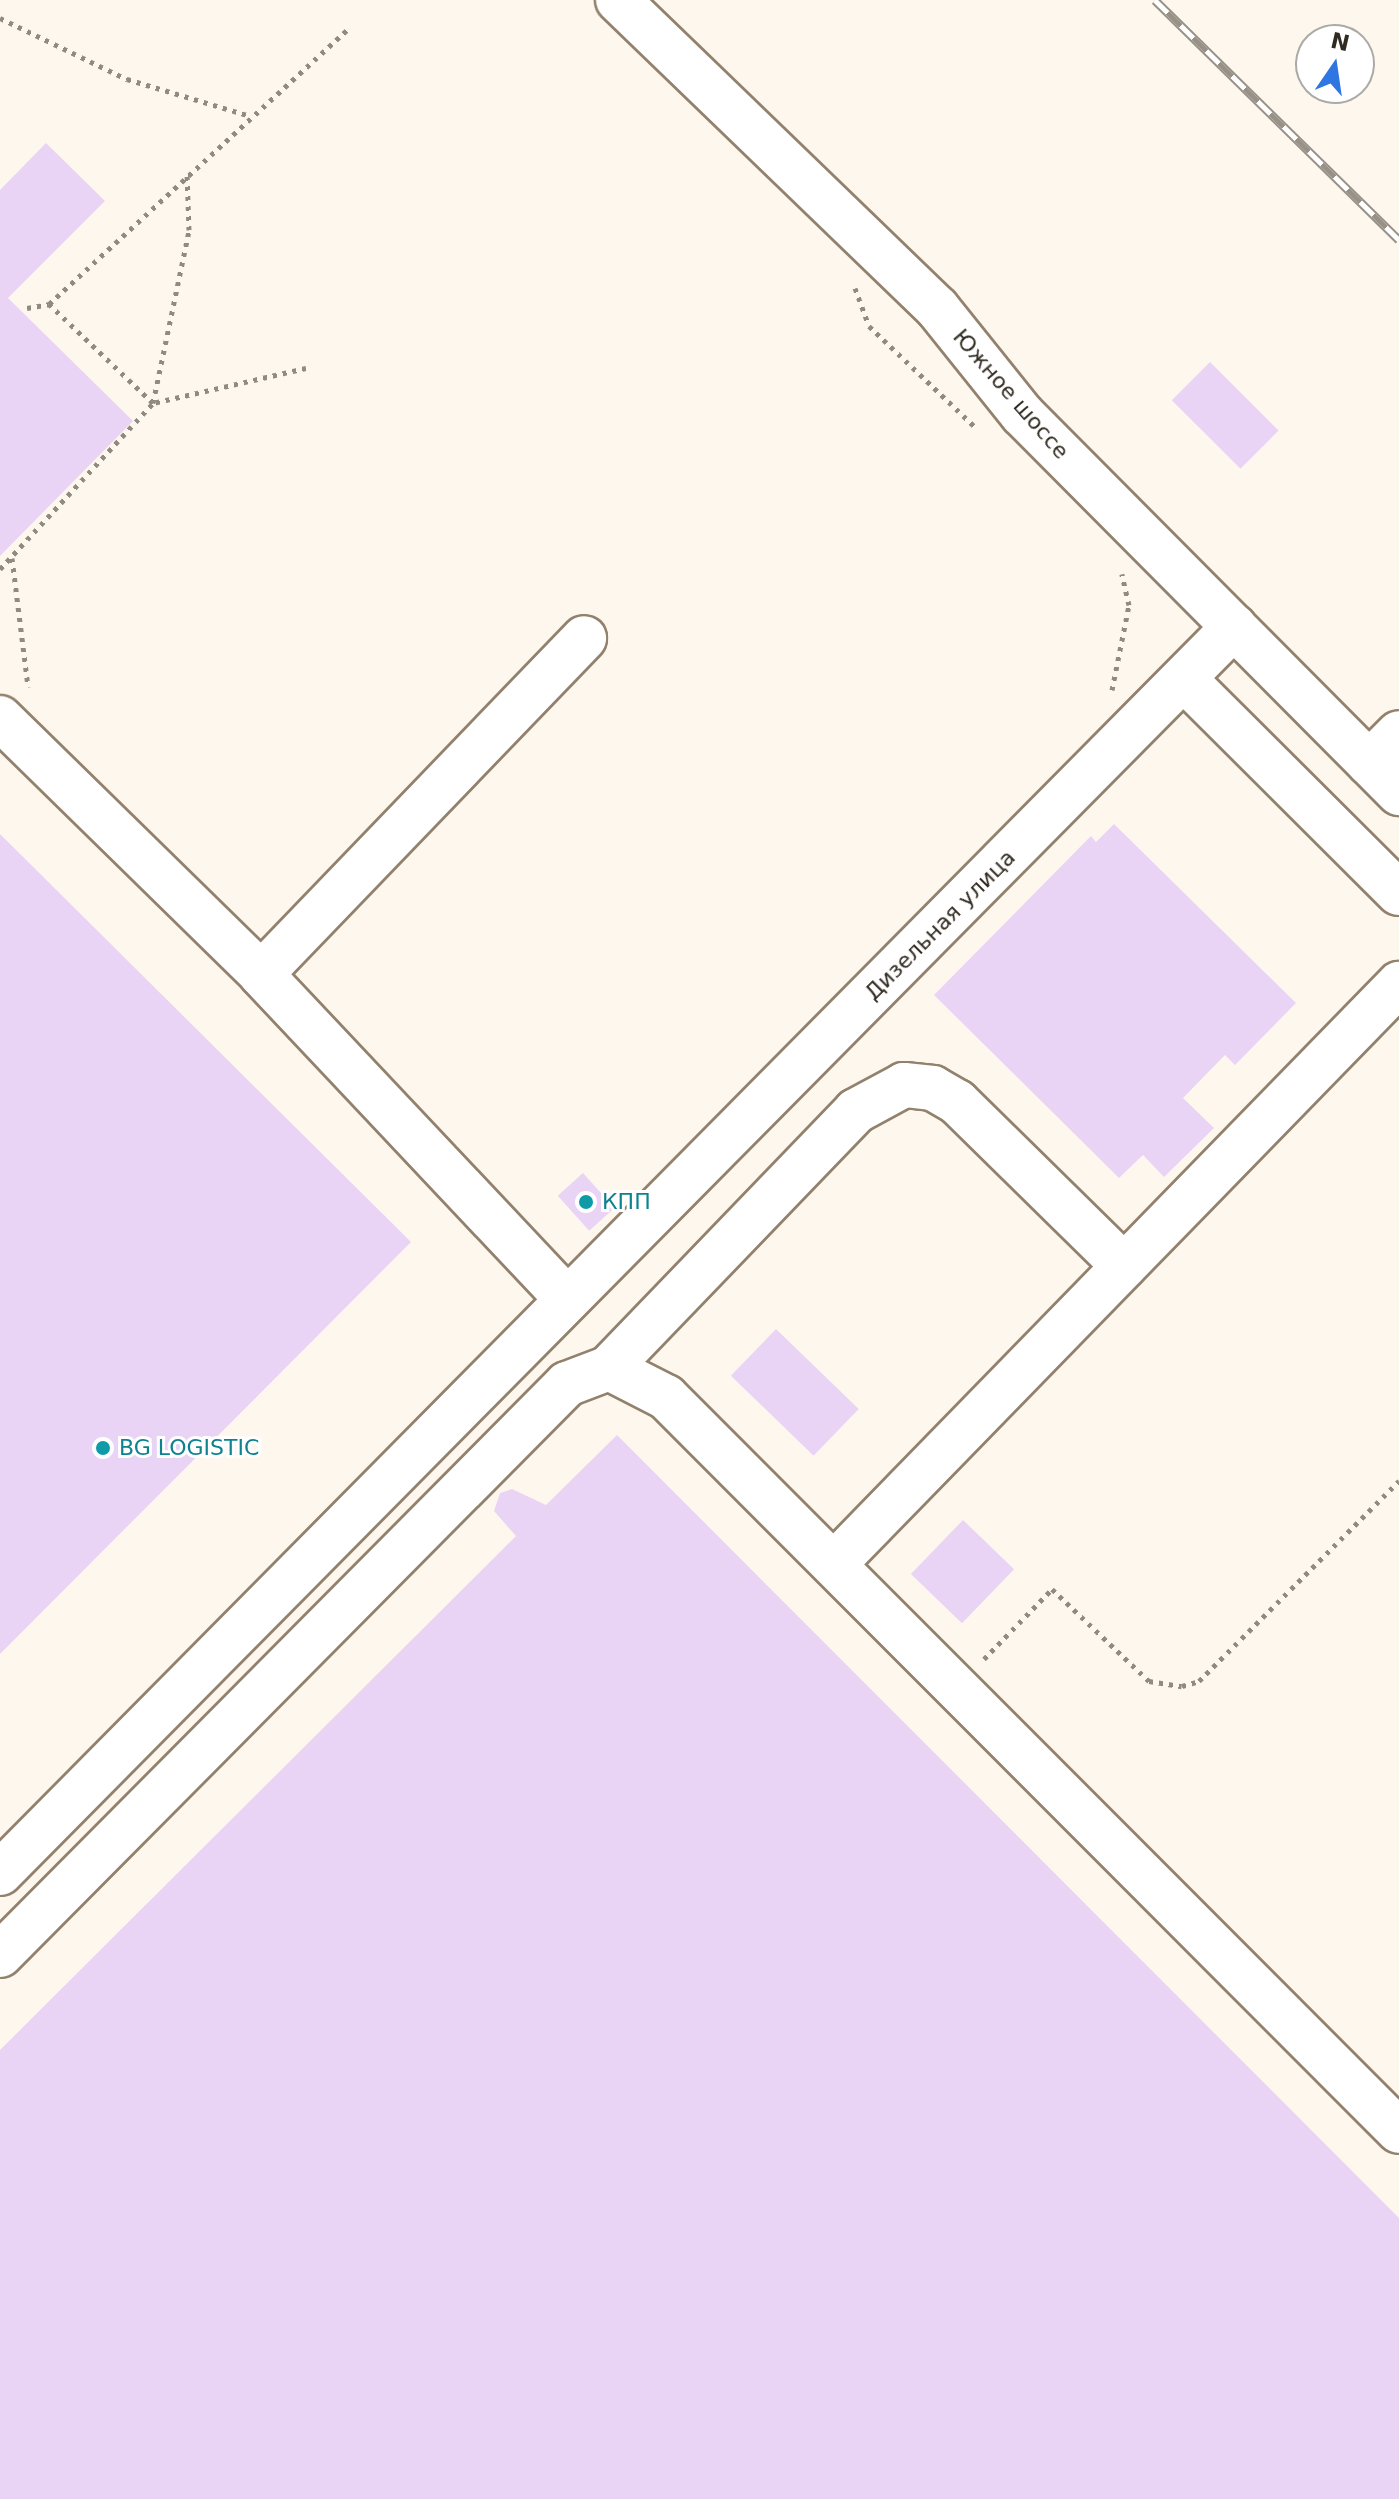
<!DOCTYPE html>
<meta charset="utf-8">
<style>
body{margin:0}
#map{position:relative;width:1399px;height:2499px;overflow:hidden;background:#fef7ee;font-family:"DejaVu Sans",sans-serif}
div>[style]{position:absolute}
.building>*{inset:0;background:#ead4f6;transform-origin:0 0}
.path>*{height:5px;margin-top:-2.5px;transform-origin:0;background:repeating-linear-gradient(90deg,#908a81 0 4px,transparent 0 10px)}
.roads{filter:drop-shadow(2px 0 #92826d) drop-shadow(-2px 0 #92826d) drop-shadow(0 2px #92826d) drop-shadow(0 -2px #92826d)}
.minor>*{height:44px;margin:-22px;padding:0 22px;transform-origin:22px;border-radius:22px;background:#fff}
.rail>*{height:9px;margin-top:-4.5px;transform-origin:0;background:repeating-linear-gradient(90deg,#fff 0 18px,#989188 0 36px);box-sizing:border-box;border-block:2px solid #989188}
.dots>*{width:22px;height:22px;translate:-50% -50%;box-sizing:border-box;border:4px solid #fff;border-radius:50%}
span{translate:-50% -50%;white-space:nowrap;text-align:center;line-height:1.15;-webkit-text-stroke:6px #fff;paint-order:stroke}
.street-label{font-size:22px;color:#302a21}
.culture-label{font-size:22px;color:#0d838f}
.left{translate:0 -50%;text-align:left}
.north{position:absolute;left:1295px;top:24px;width:80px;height:80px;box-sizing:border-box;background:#fff;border:2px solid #acaaa6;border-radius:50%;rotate:13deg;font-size:22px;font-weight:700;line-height:32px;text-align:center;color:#302a21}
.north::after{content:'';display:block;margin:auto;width:28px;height:36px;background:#2f76e3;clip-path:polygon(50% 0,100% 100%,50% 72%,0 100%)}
</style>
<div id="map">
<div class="building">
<div style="clip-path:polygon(46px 143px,105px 201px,8px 298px,133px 421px,0 556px,0 190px)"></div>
<div style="left:1210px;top:362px;width:97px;height:54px;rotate:45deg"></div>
<div style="clip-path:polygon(1114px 824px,1296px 1003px,1235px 1065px,1225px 1055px,1183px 1098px,1214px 1128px,1164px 1177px,1143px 1155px,1119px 1178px,934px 995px,1091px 836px,1096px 842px)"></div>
<div style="clip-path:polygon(0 834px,411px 1242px,0 1654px)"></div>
<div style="left:583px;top:1173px;width:47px;height:34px;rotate:48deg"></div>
<div style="left:776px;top:1329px;width:115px;height:65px;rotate:44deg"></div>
<div style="clip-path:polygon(617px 1435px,1399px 2218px,1399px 2499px,0 2499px,0 2050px,516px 1536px,494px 1511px,500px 1493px,512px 1489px,546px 1505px)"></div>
<div style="left:963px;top:1520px;width:71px;height:75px;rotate:44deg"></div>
</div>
<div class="path">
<div style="left:0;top:18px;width:141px;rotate:25.7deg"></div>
<div style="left:127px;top:79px;width:125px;rotate:16.7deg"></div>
<div style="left:855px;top:288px;width:40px;rotate:69.8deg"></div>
<div style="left:869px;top:326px;width:146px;rotate:43.6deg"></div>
<div style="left:27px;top:308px;width:22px;rotate:-10deg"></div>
<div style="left:306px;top:368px;width:157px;rotate:167.1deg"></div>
<div style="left:153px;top:403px;width:144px;rotate:-136.4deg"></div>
<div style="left:49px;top:304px;width:405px;rotate:-42.6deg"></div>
<div style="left:12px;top:558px;width:130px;rotate:82.9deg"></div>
<div style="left:0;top:569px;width:226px;rotate:-47.3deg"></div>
<div style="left:153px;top:403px;width:177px;rotate:-78.2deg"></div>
<div style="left:189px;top:230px;width:57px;rotate:-92deg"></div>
<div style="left:1112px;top:690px;width:87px;rotate:-78.7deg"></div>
<div style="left:1129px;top:605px;width:32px;rotate:-103deg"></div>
<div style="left:984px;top:1659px;width:98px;rotate:-45.8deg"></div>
<div style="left:1052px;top:1589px;width:134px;rotate:43.5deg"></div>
<div style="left:1149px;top:1681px;width:33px;rotate:9deg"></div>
<div style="left:1182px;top:1686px;width:18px;rotate:-16deg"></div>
<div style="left:1199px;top:1681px;width:283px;rotate:-45deg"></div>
</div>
<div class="roads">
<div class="minor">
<div style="left:618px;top:0;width:443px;rotate:44deg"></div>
<div style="left:937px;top:308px;width:136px;rotate:51.3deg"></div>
<div style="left:1022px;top:414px;width:535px;rotate:45.15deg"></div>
<div style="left:1184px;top:679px;width:303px;rotate:44.9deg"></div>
<div style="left:0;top:718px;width:366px;rotate:44.4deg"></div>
<div style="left:1369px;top:763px;width:42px;rotate:-45deg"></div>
<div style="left:1124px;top:1266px;width:234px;rotate:-135.5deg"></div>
<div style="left:957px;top:1102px;width:28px;rotate:-150deg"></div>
<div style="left:933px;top:1088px;width:29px;rotate:-174deg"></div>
<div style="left:904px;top:1085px;width:55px;rotate:151.6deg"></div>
<div style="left:856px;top:1111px;width:356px;rotate:133.9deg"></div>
<div style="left:609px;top:1368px;width:64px;rotate:27deg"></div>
<div style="left:666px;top:1397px;width:1037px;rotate:45.04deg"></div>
<div style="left:567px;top:1299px;width:446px;rotate:-133.3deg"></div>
<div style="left:261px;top:974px;width:466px;rotate:-46.1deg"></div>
<div style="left:834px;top:1564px;width:810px;rotate:-45.75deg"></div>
<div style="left:0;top:1873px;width:1754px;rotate:-45.28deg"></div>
<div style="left:0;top:1955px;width:805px;rotate:-45.2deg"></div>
<div style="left:567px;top:1384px;width:45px;rotate:-20.9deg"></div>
</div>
</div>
<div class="rail">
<div style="left:1155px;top:0;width:342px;rotate:44.5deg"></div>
</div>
<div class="dots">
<div style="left:586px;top:1202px;background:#0f9aa8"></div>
<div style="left:103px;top:1448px;background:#0f9aa8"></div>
</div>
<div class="street-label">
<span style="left:1011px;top:394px;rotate:49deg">Южное шоссе</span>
<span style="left:940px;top:925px;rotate:-45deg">Дизельная улица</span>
</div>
<div class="culture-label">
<span class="left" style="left:602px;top:1202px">КПП</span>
<span class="left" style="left:119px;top:1448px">BG LOGISTIC</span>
</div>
<div class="north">N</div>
</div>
